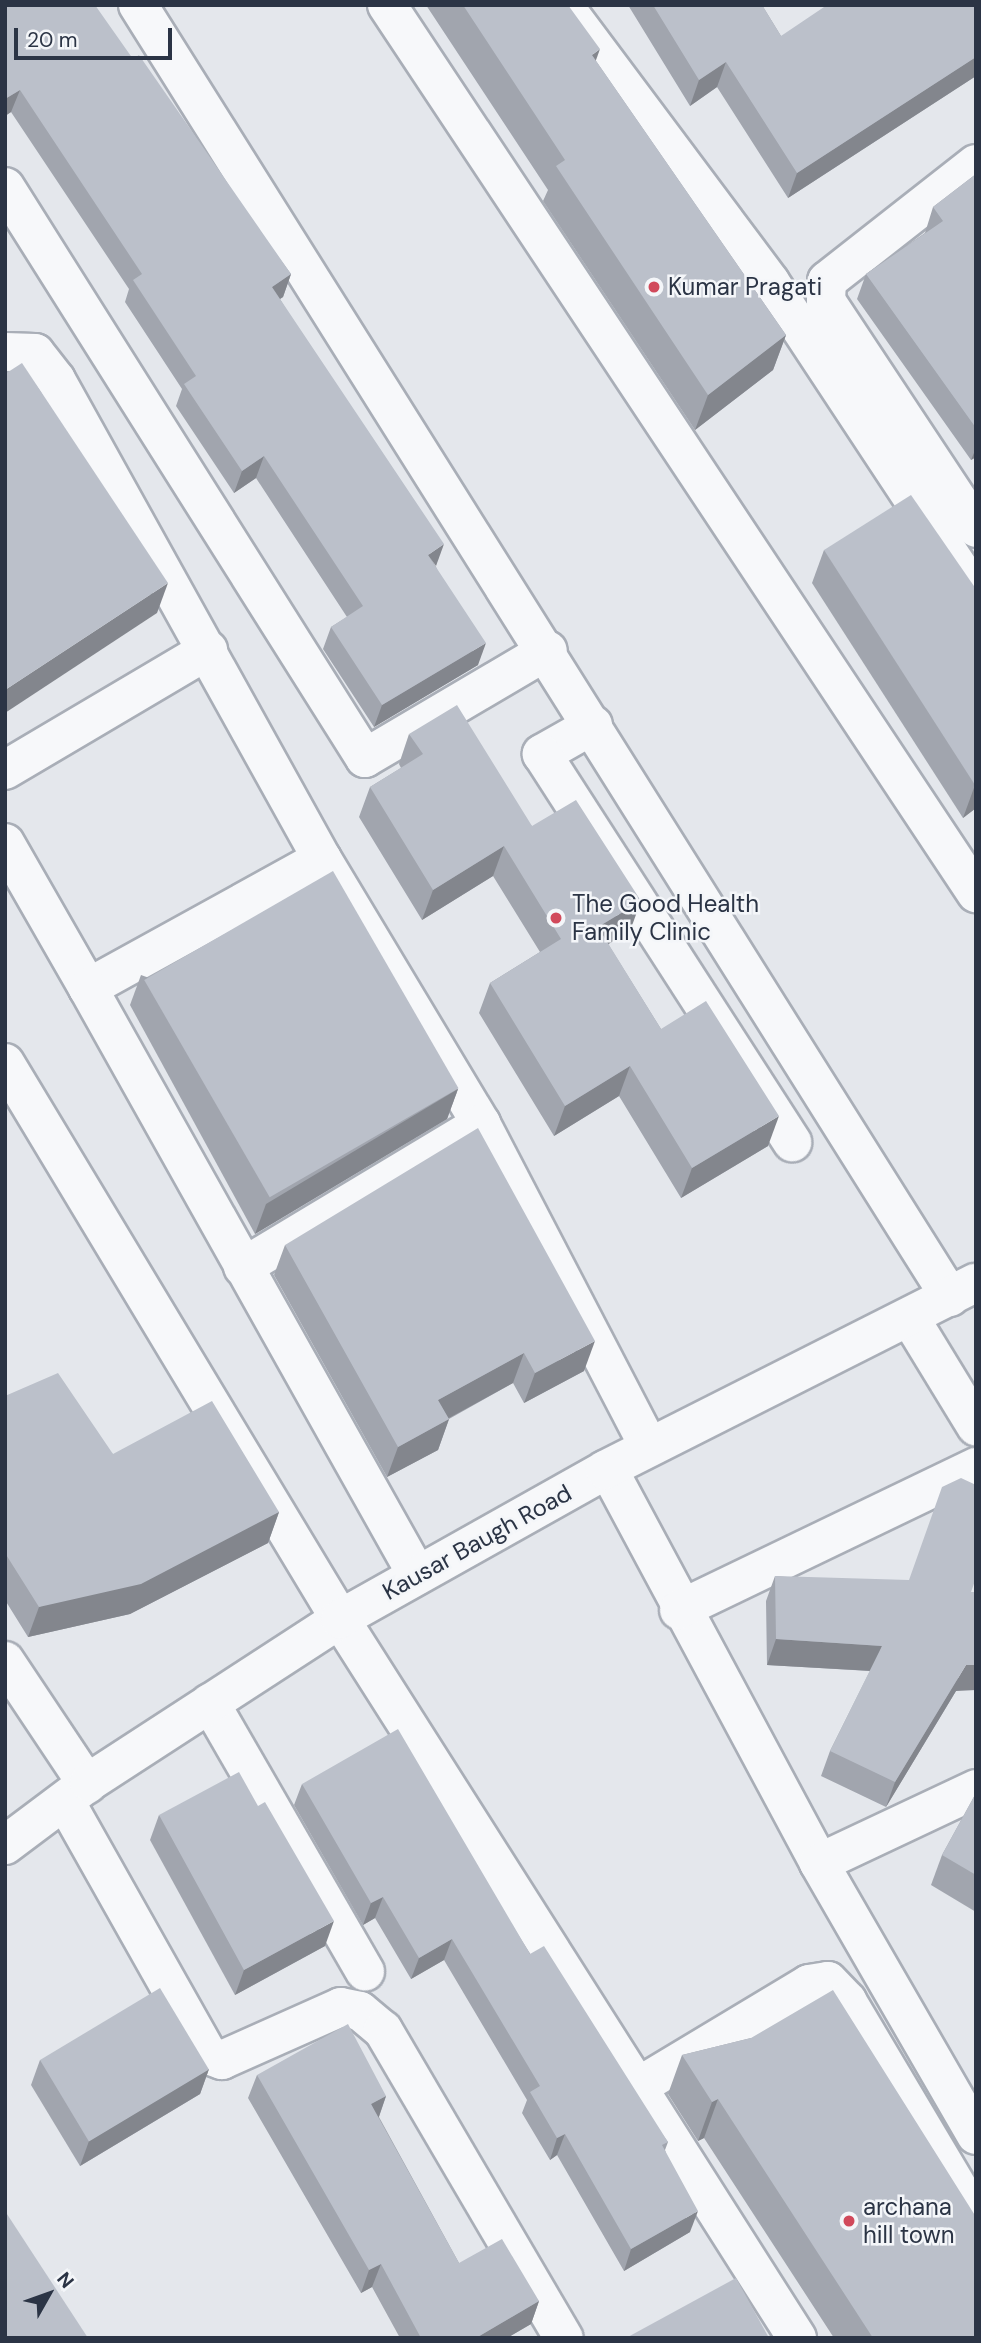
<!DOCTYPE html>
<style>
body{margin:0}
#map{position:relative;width:981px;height:2343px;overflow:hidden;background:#e4e7ec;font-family:"DM Sans",sans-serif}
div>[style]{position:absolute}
.roads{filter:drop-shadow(2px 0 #a9aeb7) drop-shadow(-2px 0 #a9aeb7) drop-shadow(0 2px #a9aeb7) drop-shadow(0 -2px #a9aeb7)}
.minor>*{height:38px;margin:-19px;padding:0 19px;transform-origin:19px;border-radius:19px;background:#f7f8fa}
.wall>*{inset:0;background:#a1a5ae}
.shaded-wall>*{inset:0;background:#83868d}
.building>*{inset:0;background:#bbc0ca;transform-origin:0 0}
.dots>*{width:19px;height:19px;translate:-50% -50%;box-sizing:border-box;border:4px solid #f4f6f9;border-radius:50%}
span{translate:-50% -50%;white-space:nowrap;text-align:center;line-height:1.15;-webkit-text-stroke:5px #f4f6f9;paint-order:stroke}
.poi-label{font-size:24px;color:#2b3445}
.left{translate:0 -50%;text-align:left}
.street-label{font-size:24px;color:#2b3445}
.frame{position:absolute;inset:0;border:7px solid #2b3445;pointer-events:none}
.north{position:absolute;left:14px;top:2259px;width:70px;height:70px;-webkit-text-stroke:5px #f4f6f9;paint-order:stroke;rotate:50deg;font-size:19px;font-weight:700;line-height:28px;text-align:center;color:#2b3445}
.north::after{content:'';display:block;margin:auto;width:24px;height:32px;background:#2b3445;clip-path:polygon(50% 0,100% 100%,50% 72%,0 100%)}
.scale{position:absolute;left:14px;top:28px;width:158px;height:32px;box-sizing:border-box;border:4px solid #2b3445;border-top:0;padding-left:9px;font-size:21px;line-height:24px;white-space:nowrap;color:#2b3445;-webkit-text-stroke:5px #f4f6f9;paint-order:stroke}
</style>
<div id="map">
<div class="roads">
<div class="minor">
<div style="left:138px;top:5px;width:1526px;rotate:57.85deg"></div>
<div style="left:387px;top:5px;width:1066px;rotate:56.44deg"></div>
<div style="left:563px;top:5px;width:346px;rotate:53.2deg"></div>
<div style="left:770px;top:282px;width:375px;rotate:56.6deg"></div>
<div style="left:976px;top:164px;width:189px;rotate:141.9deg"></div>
<div style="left:827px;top:281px;width:20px;rotate:93deg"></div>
<div style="left:826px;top:301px;width:272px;rotate:56.5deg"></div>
<div style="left:5px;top:187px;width:675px;rotate:57.77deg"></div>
<div style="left:365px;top:758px;width:212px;rotate:-30.5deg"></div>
<div style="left:5px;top:352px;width:30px;rotate:2deg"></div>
<div style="left:35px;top:353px;width:34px;rotate:52deg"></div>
<div style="left:56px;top:380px;width:548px;rotate:60.96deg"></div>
<div style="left:322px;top:859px;width:309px;rotate:59deg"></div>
<div style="left:481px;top:1124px;width:364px;rotate:62.5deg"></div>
<div style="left:593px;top:725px;width:59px;rotate:150.4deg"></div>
<div style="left:542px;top:754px;width:462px;rotate:57.2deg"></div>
<div style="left:5px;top:770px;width:236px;rotate:-30.6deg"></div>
<div style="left:5px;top:843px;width:167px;rotate:60.2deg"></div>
<div style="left:88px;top:988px;width:267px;rotate:-28.9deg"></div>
<div style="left:88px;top:988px;width:673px;rotate:60.73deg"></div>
<div style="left:5px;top:1063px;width:649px;rotate:58.93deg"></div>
<div style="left:340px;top:1619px;width:852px;rotate:57.56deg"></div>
<div style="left:243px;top:1267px;width:278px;rotate:-31deg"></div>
<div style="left:910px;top:1318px;width:127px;rotate:58.6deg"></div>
<div style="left:608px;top:1469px;width:447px;rotate:61.8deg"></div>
<div style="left:819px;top:1863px;width:314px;rotate:60deg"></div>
<div style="left:679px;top:1610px;width:330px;rotate:-25.7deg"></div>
<div style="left:5px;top:1661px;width:148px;rotate:56.3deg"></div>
<div style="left:210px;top:1703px;width:310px;rotate:60deg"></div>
<div style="left:65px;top:1801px;width:291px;rotate:60.6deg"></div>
<div style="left:208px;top:2055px;width:15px;rotate:20deg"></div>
<div style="left:222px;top:2060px;width:130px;rotate:-24deg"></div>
<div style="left:341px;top:2007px;width:19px;rotate:12deg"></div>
<div style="left:360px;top:2011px;width:30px;rotate:40deg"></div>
<div style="left:383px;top:2030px;width:357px;rotate:59.6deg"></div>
<div style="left:5px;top:1845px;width:105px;rotate:-36.9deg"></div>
<div style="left:89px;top:1782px;width:299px;rotate:-33deg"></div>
<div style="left:340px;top:1619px;width:304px;rotate:-29.3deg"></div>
<div style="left:605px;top:1470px;width:415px;rotate:-26.8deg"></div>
<div style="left:819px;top:1863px;width:174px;rotate:-25.2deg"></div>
<div style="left:641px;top:2085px;width:196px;rotate:-31deg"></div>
<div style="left:809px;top:1984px;width:19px;rotate:-9deg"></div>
<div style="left:828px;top:1981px;width:28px;rotate:46deg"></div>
<div style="left:847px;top:2001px;width:252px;rotate:59.3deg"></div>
</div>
</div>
<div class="wall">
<div style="clip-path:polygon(5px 5px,133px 59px,291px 274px,283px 297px,280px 299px,436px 567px,478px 665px,374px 727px,323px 649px,331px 627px,347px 617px,256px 478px,234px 493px,176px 406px,182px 389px,125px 302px,129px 289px,11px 112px,5px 116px)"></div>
<div style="clip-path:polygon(426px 5px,568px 5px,596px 61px,786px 335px,773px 370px,695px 430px,543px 201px,548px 190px)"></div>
<div style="clip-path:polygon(628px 5px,762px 5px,781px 36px,976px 5px,976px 76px,788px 198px,717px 87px,690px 106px)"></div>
<div style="clip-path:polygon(976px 174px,976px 457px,971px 460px,857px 299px,866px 274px,925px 233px,933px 207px)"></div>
<div style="clip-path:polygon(824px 550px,976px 589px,976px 808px,963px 818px,812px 583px)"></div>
<div style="clip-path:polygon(409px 734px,532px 826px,630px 931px,608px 944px,661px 1029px,768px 1146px,681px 1198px,619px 1096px,554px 1136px,479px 1013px,490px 983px,540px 952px,493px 876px,422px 920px,359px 817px,370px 787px,401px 768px,399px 764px)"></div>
<div style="clip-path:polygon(141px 975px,458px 1089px,447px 1119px,255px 1234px,130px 1005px)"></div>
<div style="clip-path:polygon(285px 1245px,584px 1371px,524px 1403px,513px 1383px,449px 1419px,438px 1450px,387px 1477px,274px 1275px)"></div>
<div style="clip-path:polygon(5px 1396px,113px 1454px,279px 1512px,268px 1543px,130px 1614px,28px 1637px,5px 1600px)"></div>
<div style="clip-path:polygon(775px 1576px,971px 1592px,956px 1691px,886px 1807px,821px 1776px,830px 1751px,870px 1671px,767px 1665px,766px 1601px)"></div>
<div style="clip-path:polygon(302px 1784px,530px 1954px,668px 2142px,665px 2150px,690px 2232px,624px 2271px,557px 2155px,550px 2160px,522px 2113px,527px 2100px,444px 1960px,411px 1979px,375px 1918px,363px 1925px,294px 1805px)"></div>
<div style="clip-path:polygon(976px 1793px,976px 1912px,931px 1885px,942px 1855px)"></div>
<div style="clip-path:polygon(159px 1815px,325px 1946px,235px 1995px,150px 1840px)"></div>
<div style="clip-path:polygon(751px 2038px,976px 2338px,834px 2338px,704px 2138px,698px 2141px,668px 2094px,682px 2055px)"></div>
<div style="clip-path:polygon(40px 2060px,209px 2069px,200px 2094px,80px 2166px,31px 2085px)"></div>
<div style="clip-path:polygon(257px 2075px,386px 2096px,379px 2117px,459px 2263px,539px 2301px,531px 2324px,507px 2338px,400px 2338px,372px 2287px,361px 2293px,248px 2098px)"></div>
</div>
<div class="shaded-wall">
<div style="clip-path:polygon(600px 49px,587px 85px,592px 55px)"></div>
<div style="clip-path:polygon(976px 57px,976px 76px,788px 198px,797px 173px)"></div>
<div style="clip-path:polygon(726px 62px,717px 87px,690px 106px,699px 80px)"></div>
<div style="clip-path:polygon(20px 90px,11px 112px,5px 116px,5px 99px)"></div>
<div style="clip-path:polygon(291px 274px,283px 297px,264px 309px,272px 287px)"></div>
<div style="clip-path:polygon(786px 335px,773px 370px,695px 430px,708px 395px)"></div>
<div style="clip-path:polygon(976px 448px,976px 457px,971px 460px)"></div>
<div style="clip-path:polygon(264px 456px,256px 478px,234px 493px,242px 471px)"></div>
<div style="clip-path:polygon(444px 544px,436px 566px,428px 555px)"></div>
<div style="clip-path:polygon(168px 583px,157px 613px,5px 713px,5px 690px)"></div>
<div style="clip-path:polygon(486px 643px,478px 665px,374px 727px,382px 705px)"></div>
<div style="clip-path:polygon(976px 784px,976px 808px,963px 818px,975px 785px)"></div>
<div style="clip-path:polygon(504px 846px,493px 876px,422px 920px,433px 890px)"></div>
<div style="clip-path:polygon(641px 901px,630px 931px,587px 957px,598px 927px)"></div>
<div style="clip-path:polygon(630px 1066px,619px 1096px,554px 1136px,565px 1106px)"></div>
<div style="clip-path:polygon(458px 1089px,447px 1119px,255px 1234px,266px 1204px)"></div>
<div style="clip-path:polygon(779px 1116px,768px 1146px,681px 1198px,692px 1168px)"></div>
<div style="clip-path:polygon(595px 1341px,584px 1371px,524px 1403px,535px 1373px)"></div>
<div style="clip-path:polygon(524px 1353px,513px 1383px,427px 1430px,438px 1400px)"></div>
<div style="clip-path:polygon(449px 1419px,438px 1450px,387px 1477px,398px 1447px)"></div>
<div style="clip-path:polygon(279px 1512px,268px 1543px,130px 1614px,28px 1637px,39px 1607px)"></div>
<div style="clip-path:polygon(776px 1639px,882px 1646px,873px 1671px,767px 1665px)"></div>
<div style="clip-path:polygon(966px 1665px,976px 1665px,976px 1690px,956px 1691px,886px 1807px,895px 1782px)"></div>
<div style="clip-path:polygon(383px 1897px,375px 1918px,363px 1925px,371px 1903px)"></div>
<div style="clip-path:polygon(334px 1921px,325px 1946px,235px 1995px,244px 1970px)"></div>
<div style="clip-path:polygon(452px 1939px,444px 1960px,411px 1979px,419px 1958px)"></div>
<div style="clip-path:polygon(209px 2069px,200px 2094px,80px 2166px,89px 2141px)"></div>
<div style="clip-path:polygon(386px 2096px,378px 2119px,371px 2104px)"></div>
<div style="clip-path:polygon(718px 2099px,704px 2138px,698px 2141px,712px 2102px)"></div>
<div style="clip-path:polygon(565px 2134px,557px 2155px,550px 2160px,557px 2138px)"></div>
<div style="clip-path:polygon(698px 2211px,690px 2232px,624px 2271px,631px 2249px)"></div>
<div style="clip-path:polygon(381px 2264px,372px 2287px,361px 2293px,369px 2270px)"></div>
<div style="clip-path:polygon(539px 2301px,531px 2324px,507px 2338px,476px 2338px)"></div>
</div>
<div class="building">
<div style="clip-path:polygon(5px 5px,95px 5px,133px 59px,139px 55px,291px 274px,272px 287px,444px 544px,428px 555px,486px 643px,382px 705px,331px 627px,363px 606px,264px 456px,242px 471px,184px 384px,196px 376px,133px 280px,142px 274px,20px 90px,5px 99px)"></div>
<div style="clip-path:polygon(463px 5px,568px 5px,600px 49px,592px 55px,786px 335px,708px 395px,556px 166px,565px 160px)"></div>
<div style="clip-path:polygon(653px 5px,762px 5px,781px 36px,827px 5px,976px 5px,976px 57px,797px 173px,726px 62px,699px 80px)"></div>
<div style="clip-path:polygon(976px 174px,976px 428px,866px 274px,943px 221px,933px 207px)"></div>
<div style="clip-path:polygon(22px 363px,168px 583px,5px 690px,5px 374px)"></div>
<div style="clip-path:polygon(911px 495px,976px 589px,975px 785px,824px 550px)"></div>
<div style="clip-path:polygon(457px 705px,532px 826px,576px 800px,641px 901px,598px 927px,661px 1029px,706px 1001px,779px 1116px,692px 1168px,630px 1066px,565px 1106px,490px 983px,561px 939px,504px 846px,433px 890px,370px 787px,423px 754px,409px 734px)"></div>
<div style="left:333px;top:871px;width:251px;height:218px;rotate:60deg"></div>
<div style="clip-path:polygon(478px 1128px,595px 1341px,535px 1373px,524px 1353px,438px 1400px,449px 1419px,398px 1447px,285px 1245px)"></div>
<div style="clip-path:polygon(58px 1373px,113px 1454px,212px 1401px,279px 1512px,141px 1584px,39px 1607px,5px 1553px,5px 1396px)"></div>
<div style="clip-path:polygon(961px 1478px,976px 1485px,976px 1578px,971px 1592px,976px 1592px,976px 1665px,966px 1665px,895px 1782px,830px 1751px,882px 1646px,776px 1639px,775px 1576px,909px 1580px,942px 1487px)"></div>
<div style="clip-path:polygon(398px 1729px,530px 1954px,544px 1946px,668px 2142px,662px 2145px,698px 2211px,631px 2249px,565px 2134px,557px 2138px,530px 2092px,540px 2086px,452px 1939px,419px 1958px,383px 1897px,371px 1903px,302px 1784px)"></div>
<div style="clip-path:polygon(239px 1772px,258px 1806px,265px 1802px,334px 1921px,244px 1970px,159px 1815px)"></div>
<div style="clip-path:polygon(976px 1793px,976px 1875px,942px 1855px)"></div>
<div style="left:160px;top:1988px;width:95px;height:140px;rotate:59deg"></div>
<div style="clip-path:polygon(833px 1990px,976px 2217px,976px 2338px,873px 2338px,718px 2099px,712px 2102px,682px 2055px,751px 2038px)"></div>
<div style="clip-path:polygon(348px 2024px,386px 2096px,371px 2104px,459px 2263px,502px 2239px,539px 2301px,476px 2338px,421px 2338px,381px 2264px,369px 2270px,257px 2075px)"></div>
<div style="clip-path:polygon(5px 2211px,88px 2338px,5px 2338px)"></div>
<div style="clip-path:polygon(736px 2278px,769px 2338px,626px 2338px)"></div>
</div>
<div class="dots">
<div style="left:654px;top:287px;background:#d1495b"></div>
<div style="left:556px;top:918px;background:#d1495b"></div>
<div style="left:849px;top:2221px;background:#d1495b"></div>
</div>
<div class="poi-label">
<span class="left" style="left:668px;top:287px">Kumar Pragati</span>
<span class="left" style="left:572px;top:918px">The Good Health<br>Family Clinic</span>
<span class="left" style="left:863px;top:2221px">archana<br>hill town</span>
</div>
<div class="street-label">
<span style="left:477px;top:1542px;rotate:-29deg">Kausar Baugh Road</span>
</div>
<div class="frame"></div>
<div class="north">N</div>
<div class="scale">20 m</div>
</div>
